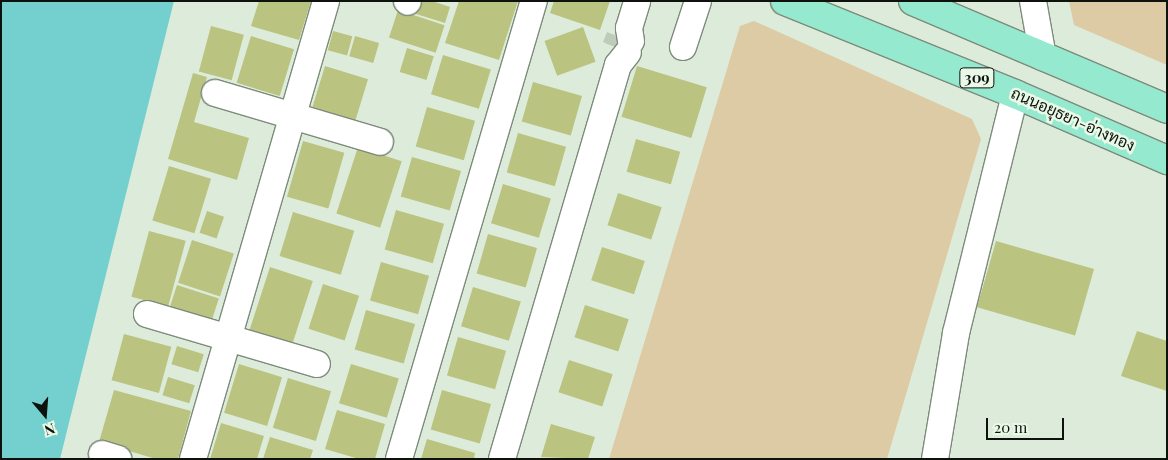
<!DOCTYPE html>
<meta charset="utf-8">
<style>
body{margin:0}
#map{position:relative;width:1168px;height:460px;overflow:hidden;background:#ddecda;font-family:"Playfair Display",Sarabun,serif}
div>[style]{position:absolute}
.green>*{inset:0;background:#dccba4}
.water>*{inset:0;background:#74d0cf}
.building>*{inset:0;background:#bac380;transform-origin:0 0}
.minor-tunnel>*{height:26px;margin-top:-13px;transform-origin:0;background:repeating-linear-gradient(90deg,#becbbb 0 26px,transparent 0 39px)}
.roads{filter:drop-shadow(1px 0 #7d8b7b) drop-shadow(-1px 0 #7d8b7b) drop-shadow(0 1px #7d8b7b) drop-shadow(0 -1px #7d8b7b)}
.minor>*{height:26px;margin:-13px;padding:0 13px;transform-origin:13px;border-radius:13px;background:#fff}
.major>*{height:28px;margin:-14px;padding:0 14px;transform-origin:14px;border-radius:14px;background:#95e9ce}
span{translate:-50% -50%;white-space:nowrap;text-align:center;line-height:1.15;-webkit-text-stroke:5px #eaf9e7;paint-order:stroke}
.shield-label span{padding:1px 4px;background:#eaf9e7;border:1px solid;border-radius:4px;-webkit-text-stroke-width:0}
.shield-label{font-size:15px;color:#0d120d;font-weight:700}
.street-label{font-size:16px;color:#0d120d}
.frame{position:absolute;inset:0;border:2px solid #0d120d;pointer-events:none}
.north{position:absolute;left:20px;top:390px;width:50px;height:50px;-webkit-text-stroke:4px #eaf9e7;paint-order:stroke;rotate:162deg;font-size:14px;font-weight:700;line-height:20px;text-align:center;color:#0d120d}
.north::after{content:'';display:block;margin:auto;width:18px;height:22px;background:#0d120d;clip-path:polygon(50% 0,100% 100%,50% 72%,0 100%)}
.scale{position:absolute;left:986px;top:418px;width:78px;height:22px;box-sizing:border-box;border:2px solid #0d120d;border-top:0;padding-left:6px;font-size:15px;line-height:18px;white-space:nowrap;color:#0d120d;-webkit-text-stroke:4px #eaf9e7;paint-order:stroke}
</style>
<div id="map">
<div class="green">
<div style="clip-path:polygon(1069px 1px,1167px 1px,1167px 65px,1074px 25px)"></div>
<div style="clip-path:polygon(754px 21px,972px 119px,981px 139px,887px 459px,609px 459px,740px 26px)"></div>
</div>
<div class="water">
<div style="clip-path:polygon(1px 1px,174px 1px,60px 459px,1px 459px)"></div>
</div>
<div class="building">
<div style="clip-path:polygon(259px 1px,311px 1px,299px 40px,251px 26px)"></div>
<div style="clip-path:polygon(416px 1px,432px 1px,450px 7px,445px 23px,413px 13px)"></div>
<div style="clip-path:polygon(459px 1px,518px 1px,499px 60px,445px 43px)"></div>
<div style="clip-path:polygon(554px 1px,610px 1px,600px 30px,550px 13px)"></div>
<div style="left:398px;top:10px;width:49px;height:29px;rotate:18deg"></div>
<div style="left:211px;top:26px;width:34px;height:47px;rotate:15deg"></div>
<div style="left:583px;top:27px;width:37px;height:41px;rotate:70deg"></div>
<div style="left:333px;top:31px;width:20px;height:20px;rotate:15deg"></div>
<div style="left:609px;top:34px;width:32px;height:10px;rotate:18deg"></div>
<div style="left:251px;top:36px;width:45px;height:49px;rotate:17deg"></div>
<div style="left:355px;top:36px;width:25px;height:21px;rotate:16deg"></div>
<div style="left:407px;top:48px;width:28px;height:25px;rotate:17deg"></div>
<div style="left:443px;top:55px;width:50px;height:41px;rotate:17deg"></div>
<div style="left:325px;top:66px;width:45px;height:43px;rotate:17deg"></div>
<div style="left:637px;top:66px;width:73px;height:53px;rotate:17deg"></div>
<div style="clip-path:polygon(193px 73px,207px 77px,194px 122px,249px 138px,237px 180px,168px 159px)"></div>
<div style="left:533px;top:82px;width:51px;height:41px;rotate:16deg"></div>
<div style="left:427px;top:107px;width:50px;height:41px;rotate:16deg"></div>
<div style="left:518px;top:133px;width:50px;height:41px;rotate:16deg"></div>
<div style="left:636px;top:139px;width:46px;height:34px;rotate:16deg"></div>
<div style="left:303px;top:141px;width:43px;height:58px;rotate:16deg"></div>
<div style="left:358px;top:147px;width:46px;height:70px;rotate:18deg"></div>
<div style="left:412px;top:157px;width:51px;height:41px;rotate:16deg"></div>
<div style="left:169px;top:166px;width:44px;height:57px;rotate:17deg"></div>
<div style="left:503px;top:184px;width:50px;height:41px;rotate:17deg"></div>
<div style="left:618px;top:193px;width:46px;height:34px;rotate:18deg"></div>
<div style="left:396px;top:210px;width:50px;height:41px;rotate:16deg"></div>
<div style="left:207px;top:211px;width:18px;height:23px;rotate:19deg"></div>
<div style="left:293px;top:212px;width:64px;height:46px;rotate:17deg"></div>
<div style="left:149px;top:231px;width:38px;height:68px;rotate:15deg"></div>
<div style="left:488px;top:234px;width:51px;height:41px;rotate:16deg"></div>
<div style="left:192px;top:240px;width:44px;height:45px;rotate:18deg"></div>
<div style="left:996px;top:241px;width:102px;height:69px;rotate:16deg"></div>
<div style="left:602px;top:247px;width:45px;height:35px;rotate:18deg"></div>
<div style="left:381px;top:262px;width:50px;height:40px;rotate:16deg"></div>
<div style="left:270px;top:267px;width:45px;height:67px;rotate:18deg"></div>
<div style="left:323px;top:284px;width:38px;height:47px;rotate:18deg"></div>
<div style="left:177px;top:285px;width:44px;height:28px;rotate:18deg"></div>
<div style="left:473px;top:287px;width:50px;height:41px;rotate:17deg"></div>
<div style="left:585px;top:305px;width:46px;height:34px;rotate:18deg"></div>
<div style="left:366px;top:310px;width:51px;height:41px;rotate:16deg"></div>
<div style="clip-path:polygon(1137px 331px,1167px 341px,1167px 391px,1121px 376px)"></div>
<div style="left:124px;top:334px;width:49px;height:48px;rotate:15deg"></div>
<div style="left:458px;top:337px;width:50px;height:40px;rotate:16deg"></div>
<div style="left:177px;top:346px;width:28px;height:19px;rotate:17deg"></div>
<div style="left:569px;top:360px;width:46px;height:34px;rotate:18deg"></div>
<div style="left:239px;top:364px;width:45px;height:51px;rotate:17deg"></div>
<div style="left:351px;top:364px;width:50px;height:41px;rotate:17deg"></div>
<div style="left:168px;top:377px;width:28px;height:19px;rotate:17deg"></div>
<div style="left:288px;top:378px;width:45px;height:52px;rotate:17deg"></div>
<div style="clip-path:polygon(114px 390px,191px 411px,178px 459px,156px 459px,99px 442px)"></div>
<div style="left:442px;top:390px;width:51px;height:41px;rotate:16deg"></div>
<div style="clip-path:polygon(337px 410px,385px 424px,375px 459px,359px 459px,325px 449px)"></div>
<div style="clip-path:polygon(221px 423px,264px 436px,257px 459px,210px 459px)"></div>
<div style="clip-path:polygon(551px 424px,595px 437px,588px 459px,541px 457px)"></div>
<div style="clip-path:polygon(270px 437px,313px 450px,310px 459px,263px 459px)"></div>
<div style="clip-path:polygon(427px 439px,475px 453px,474px 459px,421px 459px)"></div>
</div>
<div class="minor-tunnel">
<div style="left:615px;top:47px;width:11px;rotate:-68deg"></div>
</div>
<div class="roads">
<div class="minor">
<div style="left:407px;top:1px;width:1px;rotate:45deg"></div>
<div style="left:1033px;top:1px;width:57px;rotate:79.9deg"></div>
<div style="left:631px;top:41px;width:13px;rotate:-99deg"></div>
<div style="left:629px;top:28px;width:28px;rotate:-73deg"></div>
<div style="left:683px;top:47px;width:48px;rotate:-71.9deg"></div>
<div style="left:215px;top:93px;width:172px;rotate:16.5deg"></div>
<div style="left:147px;top:314px;width:177px;rotate:16.4deg"></div>
<div style="left:102px;top:454px;width:17px;rotate:17deg"></div>
<div style="left:193px;top:459px;width:477px;rotate:-73.8deg"></div>
<div style="left:399px;top:459px;width:477px;rotate:-73.6deg"></div>
<div style="left:502px;top:459px;width:411px;rotate:-73.6deg"></div>
<div style="left:618px;top:65px;width:16px;rotate:-52deg"></div>
<div style="left:935px;top:459px;width:128px;rotate:-80.5deg"></div>
<div style="left:956px;top:333px;width:246px;rotate:-76.1deg"></div>
</div>
<div class="major">
<div style="left:785px;top:1px;width:248px;rotate:22deg"></div>
<div style="left:1015px;top:94px;width:166px;rotate:23.5deg"></div>
<div style="left:913px;top:1px;width:276px;rotate:23deg"></div>
</div>
</div>
<div class="shield-label">
<span style="left:977px;top:78px">309</span>
</div>
<div class="street-label">
<span style="left:1073px;top:119px;rotate:24deg">ถนนอยุธยา-อ่างทอง</span>
</div>
<div class="frame"></div>
<div class="north">N</div>
<div class="scale">20 m</div>
</div>
